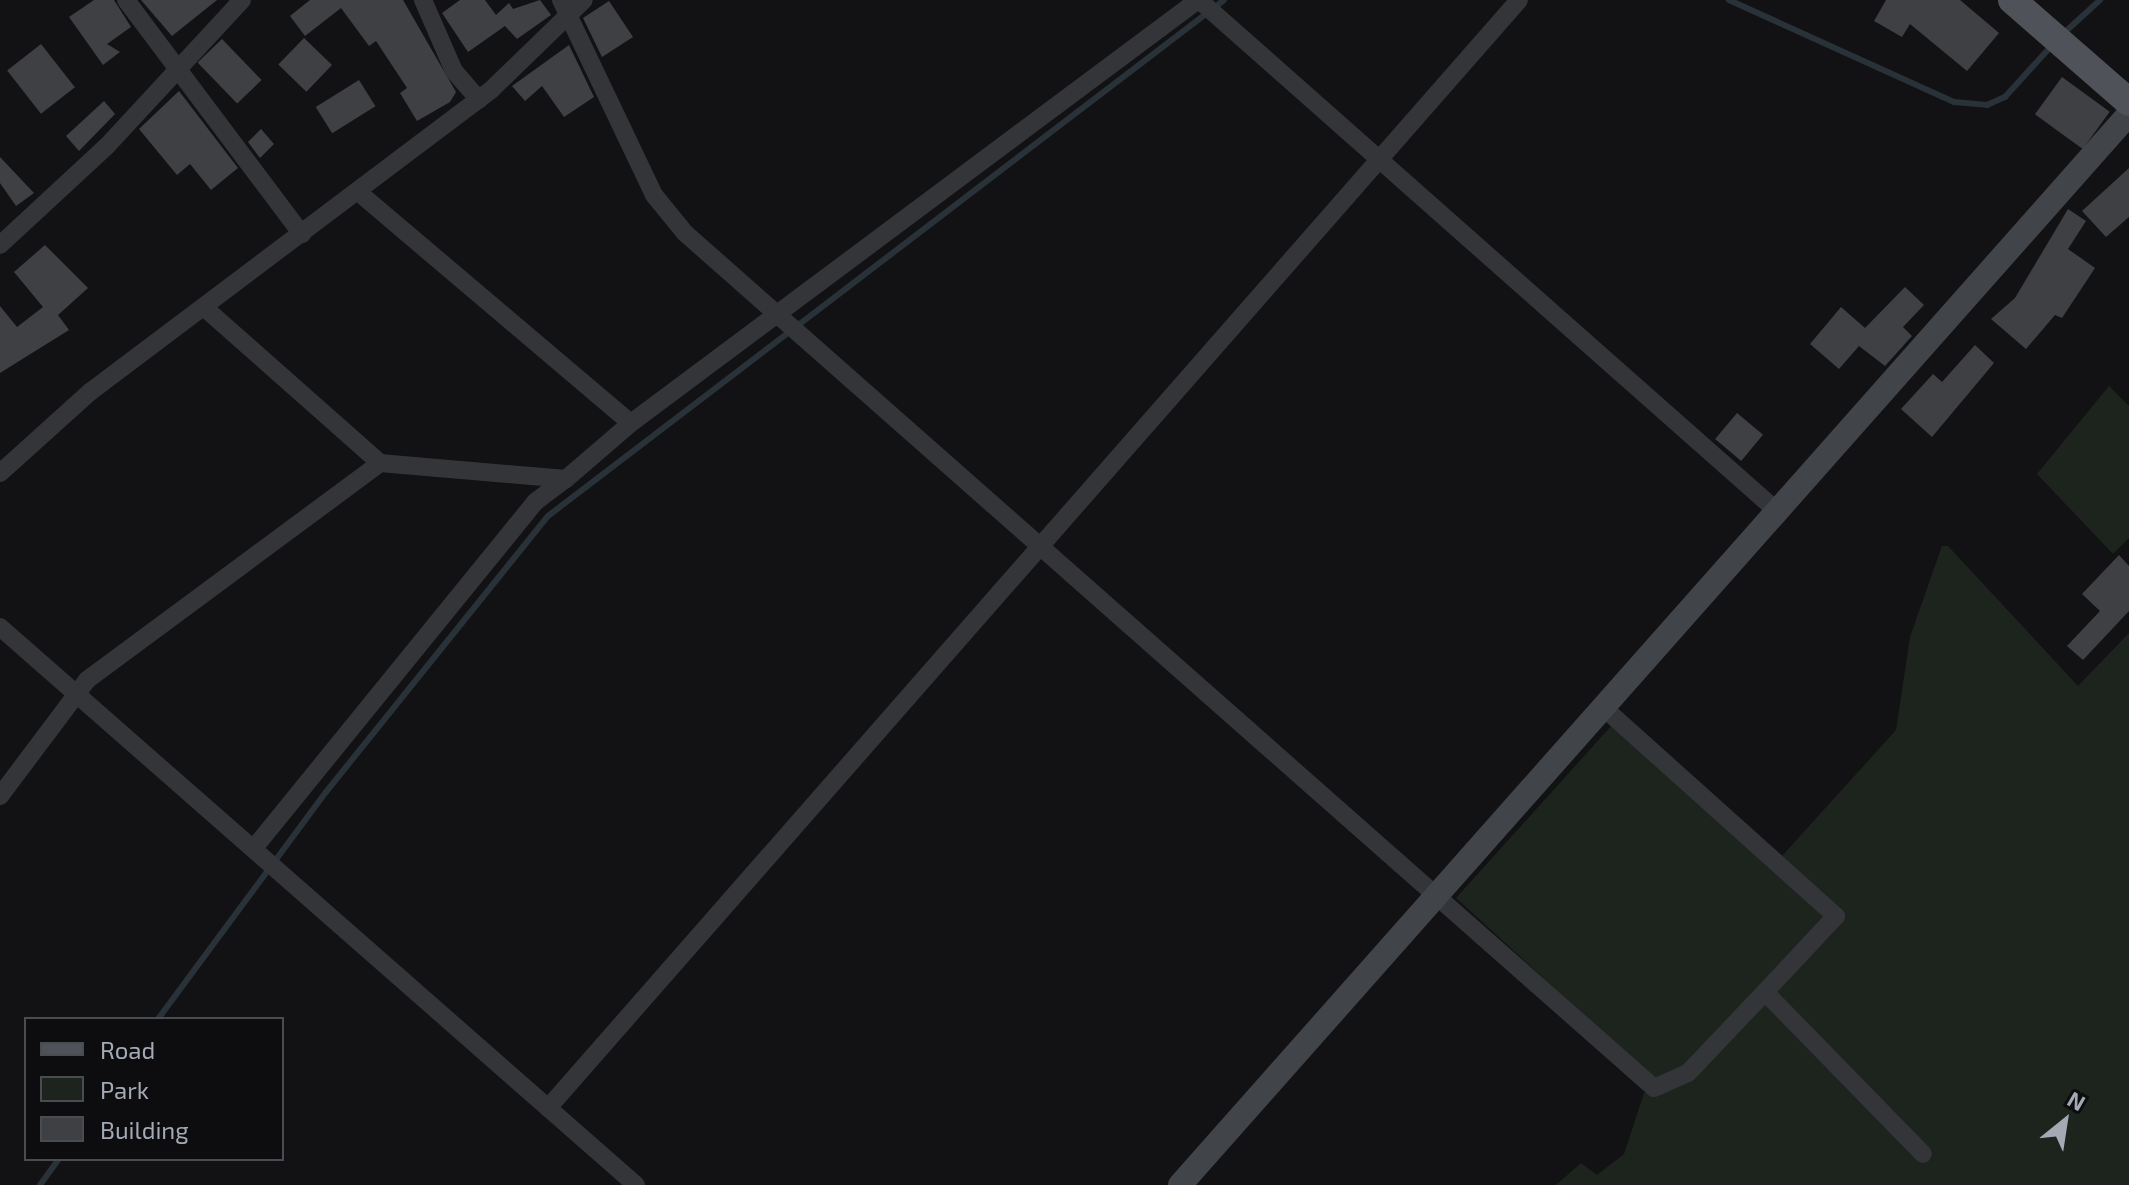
<!DOCTYPE html>
<style>
body{margin:0}
#map{position:relative;width:2129px;height:1185px;overflow:hidden;background:#121214;font-family:"Exo 2",sans-serif}
div>[style]{position:absolute}
.green>*{inset:0;background:#1d241d}
.stream>*{height:6px;margin:-3px;padding:0 3px;transform-origin:3px;border-radius:3px;background:#293238}
.building>*{inset:0;background:#3e4044;transform-origin:0 0}
.street>*{height:18px;margin:-9px;padding:0 9px;transform-origin:9px;border-radius:9px;background:#333539}
.secondary>*{height:24px;margin:-12px;padding:0 12px;transform-origin:12px;border-radius:12px;background:#414449}
.primary>*{height:28px;margin:-14px;padding:0 14px;transform-origin:14px;border-radius:14px;background:#4f5258}
span{translate:-50% -50%;white-space:nowrap;text-align:center;line-height:1.15;-webkit-text-stroke:6px #0d0d0f;paint-order:stroke}
.legend{position:absolute;left:24px;top:1017px;width:260px;height:144px;box-sizing:border-box;background:#0d0d0f;border:2px solid #494c51;margin:0;padding:10px 14px;list-style:none;font-size:24px;color:#a4aab5}
.legend li{display:flex;align-items:center;gap:16px;height:40px}
.legend b{width:40px;border:2px solid #494c51}
.north{position:absolute;left:2025px;top:1081px;width:80px;height:80px;-webkit-text-stroke:6px #0d0d0f;paint-order:stroke;rotate:30deg;font-size:22px;font-weight:700;line-height:32px;text-align:center;color:#a4aab5}
.north::after{content:'';display:block;margin:auto;width:28px;height:36px;background:#a4aab5;clip-path:polygon(50% 0,100% 100%,50% 72%,0 100%)}
</style>
<div id="map">
<div class="green">
<div style="clip-path:polygon(2109px 386px,2129px 406px,2129px 538px,2113px 554px,2037px 474px)"></div>
<div style="clip-path:polygon(1942px 546px,1948px 546px,2078px 686px,2129px 633px,2129px 1185px,1556px 1185px,1581px 1163px,1597px 1175px,1624px 1154px,1644px 1093px,1688px 1080px,1844px 918px,1782px 856px,1896px 730px,1910px 637px)"></div>
<div style="clip-path:polygon(1613px 724px,1825px 917px,1685px 1066px,1655px 1080px,1456px 898px)"></div>
</div>
<div class="stream">
<div style="left:1729px;top:0;width:247px;rotate:24.4deg"></div>
<div style="left:1954px;top:102px;width:33px;rotate:5deg"></div>
<div style="left:1987px;top:105px;width:20px;rotate:-24deg"></div>
<div style="left:2005px;top:97px;width:72px;rotate:-47.8deg"></div>
<div style="left:2064px;top:33px;width:49px;rotate:-42.5deg"></div>
<div style="left:158px;top:1019px;width:282px;rotate:-53.5deg"></div>
<div style="left:326px;top:792px;width:354px;rotate:-51.2deg"></div>
<div style="left:548px;top:516px;width:850px;rotate:-37.35deg"></div>
<div style="left:40px;top:1185px;width:32px;rotate:-54deg"></div>
</div>
<div class="building">
<div style="clip-path:polygon(94px 0,114px 0,131px 27px,107px 44px,120px 52px,103px 65px,69px 17px)"></div>
<div style="clip-path:polygon(141px 0,217px 0,172px 36px)"></div>
<div style="clip-path:polygon(310px 0,403px 0,456px 92px,450px 102px,417px 121px,400px 93px,407px 88px,376px 41px,369px 46px,341px 8px,305px 36px,290px 16px)"></div>
<div style="clip-path:polygon(460px 0,485px 0,496px 15px,509px 3px,513px 9px,540px 0,551px 15px,517px 39px,505px 26px,468px 52px,442px 13px)"></div>
<div style="clip-path:polygon(1886px 0,1960px 0,1999px 33px,1967px 71px,1910px 24px,1902px 37px,1874px 21px)"></div>
<div style="clip-path:polygon(609px 1px,633px 37px,602px 57px,583px 18px)"></div>
<div style="left:304px;top:38px;width:39px;height:37px;rotate:44deg"></div>
<div style="left:222px;top:39px;width:57px;height:34px;rotate:46deg"></div>
<div style="left:41px;top:44px;width:55px;height:43px;rotate:52deg"></div>
<div style="clip-path:polygon(569px 45px,594px 97px,564px 117px,542px 86px,525px 101px,512px 86px)"></div>
<div style="left:2062px;top:77px;width:59px;height:46px;rotate:36deg"></div>
<div style="left:359px;top:80px;width:31px;height:51px;rotate:58deg"></div>
<div style="clip-path:polygon(179px 91px,238px 168px,211px 190px,190px 164px,177px 175px,139px 129px)"></div>
<div style="clip-path:polygon(104px 101px,115px 114px,79px 151px,66px 136px)"></div>
<div style="clip-path:polygon(261px 129px,274px 144px,260px 158px,248px 142px)"></div>
<div style="clip-path:polygon(0 157px,34px 193px,16px 206px,0 183px)"></div>
<div style="clip-path:polygon(2129px 168px,2129px 217px,2106px 237px,2082px 211px)"></div>
<div style="clip-path:polygon(2068px 209px,2086px 221px,2068px 249px,2095px 268px,2062px 318px,2055px 315px,2026px 349px,1991px 319px,2015px 298px)"></div>
<div style="clip-path:polygon(45px 245px,88px 288px,58px 315px,69px 330px,0 373px,0 306px,17px 327px,43px 307px,14px 272px)"></div>
<div style="clip-path:polygon(1905px 287px,1924px 305px,1903px 327px,1912px 336px,1885px 366px,1859px 346px,1839px 369px,1810px 344px,1841px 307px,1865px 328px)"></div>
<div style="clip-path:polygon(1975px 345px,1994px 363px,1932px 437px,1901px 409px,1933px 374px,1942px 382px)"></div>
<div style="left:1737px;top:413px;width:34px;height:34px;rotate:40deg"></div>
<div style="clip-path:polygon(2119px 555px,2129px 566px,2129px 611px,2083px 660px,2067px 646px,2100px 611px,2082px 594px)"></div>
</div>
<div class="street">
<div style="left:126px;top:0;width:293px;rotate:53.1deg"></div>
<div style="left:423px;top:0;width:77px;rotate:66.4deg"></div>
<div style="left:454px;top:71px;width:38px;rotate:49deg"></div>
<div style="left:561px;top:0;width:216px;rotate:64.5deg"></div>
<div style="left:654px;top:195px;width:49px;rotate:50.8deg"></div>
<div style="left:685px;top:233px;width:1292px;rotate:41.42deg"></div>
<div style="left:1654px;top:1088px;width:37px;rotate:-24deg"></div>
<div style="left:1688px;top:1073px;width:112px;rotate:-46.5deg"></div>
<div style="left:1765px;top:992px;width:226px;rotate:45.7deg"></div>
<div style="left:1199px;top:0;width:774px;rotate:41.49deg"></div>
<div style="left:357px;top:191px;width:359px;rotate:40.3deg"></div>
<div style="left:631px;top:423px;width:86px;rotate:139.3deg"></div>
<div style="left:0;top:245px;width:144px;rotate:-42.8deg"></div>
<div style="left:106px;top:147px;width:200px;rotate:-47.2deg"></div>
<div style="left:631px;top:423px;width:707px;rotate:-36.72deg"></div>
<div style="left:0;top:473px;width:121px;rotate:-42deg"></div>
<div style="left:90px;top:392px;width:502px;rotate:-36.98deg"></div>
<div style="left:491px;top:90px;width:129px;rotate:-44.1deg"></div>
<div style="left:0;top:627px;width:846px;rotate:41.26deg"></div>
<div style="left:1604px;top:708px;width:312px;rotate:41.9deg"></div>
<div style="left:1836px;top:916px;width:104px;rotate:133.1deg"></div>
<div style="left:0;top:796px;width:145px;rotate:-53.1deg"></div>
<div style="left:87px;top:680px;width:365px;rotate:-36.5deg"></div>
<div style="left:380px;top:463px;width:234px;rotate:-138.5deg"></div>
<div style="left:254px;top:848px;width:446px;rotate:-50.9deg"></div>
<div style="left:535px;top:502px;width:39px;rotate:-37deg"></div>
<div style="left:566px;top:479px;width:187px;rotate:-175.1deg"></div>
<div style="left:548px;top:1108px;width:1473px;rotate:-48.77deg"></div>
</div>
<div class="secondary">
<div style="left:1180px;top:1185px;width:1431px;rotate:-48.46deg"></div>
</div>
<div class="primary">
<div style="left:2012px;top:0;width:155px;rotate:41.1deg"></div>
</div>
<ul class="legend">
<li><b style="height:10px;background:#4f5258"></b>Road</li>
<li><b style="height:22px;background:#1d241d"></b>Park</li>
<li><b style="height:22px;background:#3e4044"></b>Building</li>
</ul>
<div class="north">N</div>
</div>
